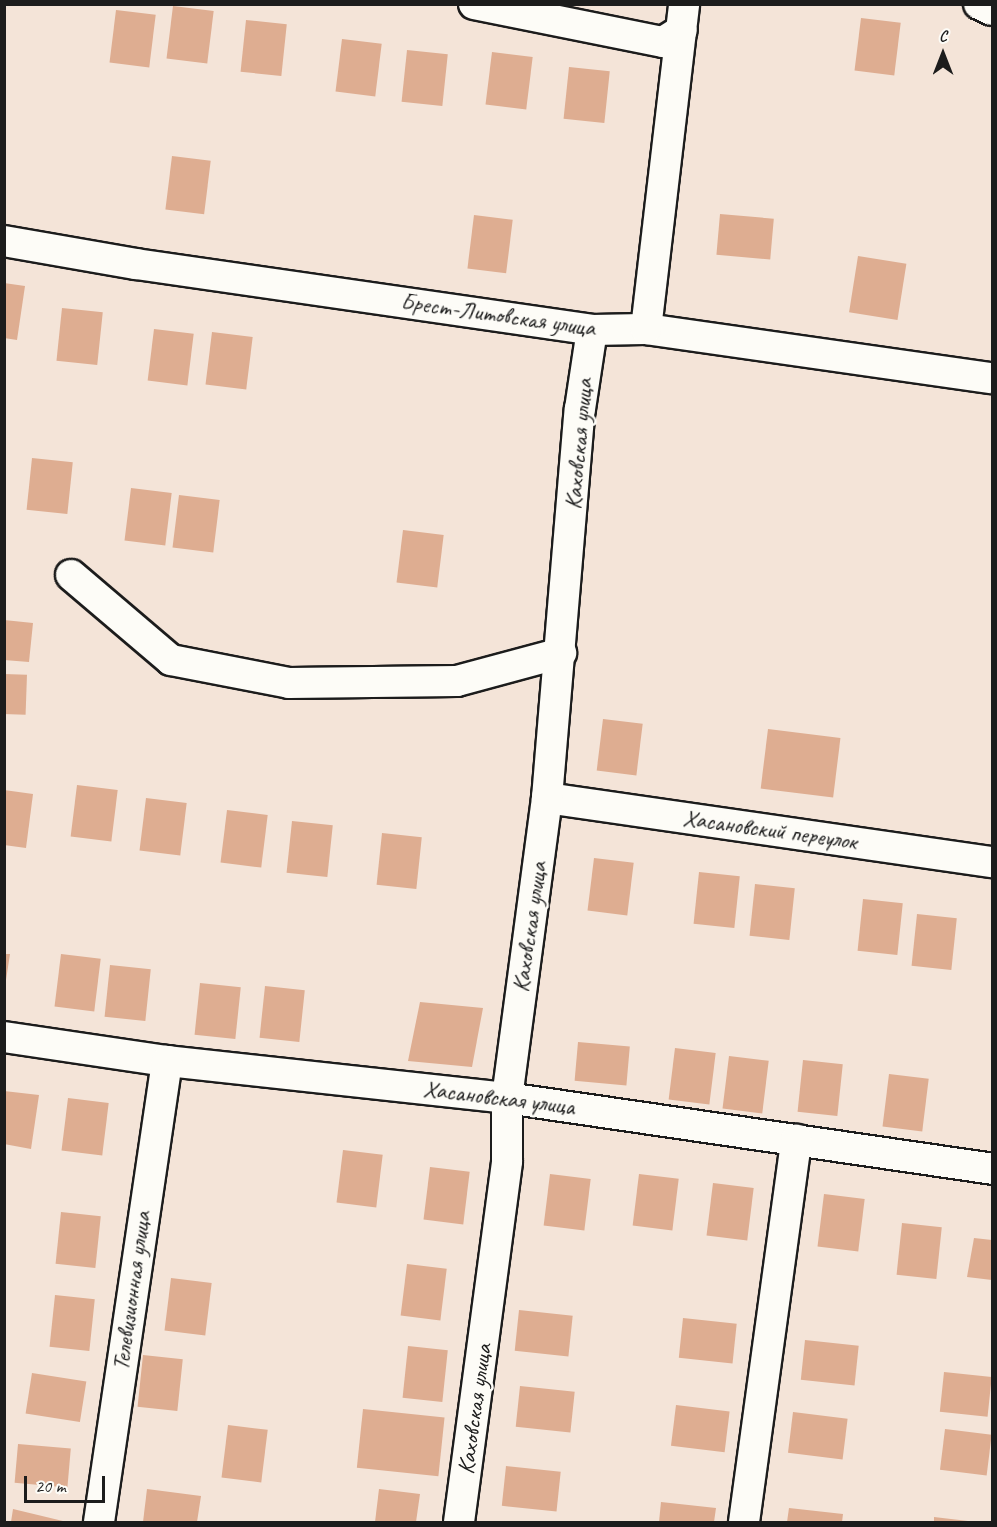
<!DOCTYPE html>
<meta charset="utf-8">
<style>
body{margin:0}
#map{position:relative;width:997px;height:1527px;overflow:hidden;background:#f4e4d8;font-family:Caveat,sans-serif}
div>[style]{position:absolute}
.building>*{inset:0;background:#dead91;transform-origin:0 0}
.roads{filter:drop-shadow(2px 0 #1c1c1c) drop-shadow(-2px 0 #1c1c1c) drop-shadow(0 2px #1c1c1c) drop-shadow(0 -2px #1c1c1c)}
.minor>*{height:30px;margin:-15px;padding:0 15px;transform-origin:15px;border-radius:15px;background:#fdfcf7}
span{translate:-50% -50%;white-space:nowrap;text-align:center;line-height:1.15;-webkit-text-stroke:5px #fdfcf7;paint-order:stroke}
.street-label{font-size:24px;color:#1c1c1c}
.frame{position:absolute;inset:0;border:6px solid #1c1c1c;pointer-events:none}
.north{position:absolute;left:913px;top:24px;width:60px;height:60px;-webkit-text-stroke:4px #fdfcf7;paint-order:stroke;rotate:0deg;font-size:16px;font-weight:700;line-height:24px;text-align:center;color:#1c1c1c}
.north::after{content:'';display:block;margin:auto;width:21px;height:27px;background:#1c1c1c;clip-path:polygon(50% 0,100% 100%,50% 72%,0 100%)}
.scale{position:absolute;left:24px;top:1476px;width:81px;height:27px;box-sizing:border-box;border:3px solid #1c1c1c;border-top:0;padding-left:8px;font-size:18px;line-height:21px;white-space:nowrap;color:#1c1c1c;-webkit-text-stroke:4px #fdfcf7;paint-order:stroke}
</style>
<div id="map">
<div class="building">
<div style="left:173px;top:6px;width:41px;height:53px;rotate:7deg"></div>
<div style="left:116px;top:10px;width:40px;height:53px;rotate:7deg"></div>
<div style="left:861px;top:18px;width:40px;height:53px;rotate:7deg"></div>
<div style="left:246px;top:20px;width:41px;height:52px;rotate:6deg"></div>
<div style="left:342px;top:39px;width:40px;height:53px;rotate:7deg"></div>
<div style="left:407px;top:50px;width:41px;height:52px;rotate:6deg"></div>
<div style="left:492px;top:52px;width:41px;height:53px;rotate:7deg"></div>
<div style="left:569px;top:67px;width:41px;height:52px;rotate:6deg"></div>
<div style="left:172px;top:156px;width:39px;height:54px;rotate:7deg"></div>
<div style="left:720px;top:214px;width:54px;height:41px;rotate:5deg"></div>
<div style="left:474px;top:215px;width:39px;height:54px;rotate:7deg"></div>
<div style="left:858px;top:256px;width:49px;height:57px;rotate:9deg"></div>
<div style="clip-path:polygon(4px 283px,25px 286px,17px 340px,4px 338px)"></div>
<div style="left:62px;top:308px;width:41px;height:53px;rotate:6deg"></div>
<div style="left:154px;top:329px;width:40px;height:52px;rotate:7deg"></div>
<div style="left:212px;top:332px;width:41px;height:53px;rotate:7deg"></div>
<div style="left:32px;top:458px;width:41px;height:52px;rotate:6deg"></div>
<div style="left:131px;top:488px;width:41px;height:53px;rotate:7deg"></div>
<div style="left:179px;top:495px;width:41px;height:53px;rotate:7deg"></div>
<div style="left:403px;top:530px;width:41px;height:53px;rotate:7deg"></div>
<div style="clip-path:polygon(4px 620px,33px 623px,29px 662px,4px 660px)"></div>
<div style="left:4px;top:674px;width:23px;height:40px;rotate:2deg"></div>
<div style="left:603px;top:719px;width:40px;height:52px;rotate:7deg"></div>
<div style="left:768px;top:729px;width:73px;height:60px;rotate:7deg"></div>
<div style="left:77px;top:785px;width:41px;height:52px;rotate:7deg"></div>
<div style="clip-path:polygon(4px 790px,33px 794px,26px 848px,4px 845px)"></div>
<div style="left:146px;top:798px;width:41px;height:53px;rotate:7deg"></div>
<div style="left:227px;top:810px;width:41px;height:53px;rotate:7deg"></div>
<div style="left:292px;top:821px;width:41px;height:52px;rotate:6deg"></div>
<div style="left:382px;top:833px;width:40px;height:52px;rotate:6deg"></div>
<div style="left:594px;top:858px;width:40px;height:53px;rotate:7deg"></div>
<div style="left:699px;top:872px;width:41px;height:52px;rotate:6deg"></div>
<div style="left:755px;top:884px;width:40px;height:52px;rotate:6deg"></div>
<div style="left:863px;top:899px;width:40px;height:52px;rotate:6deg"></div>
<div style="left:917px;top:914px;width:40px;height:52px;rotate:6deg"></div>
<div style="clip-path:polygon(4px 954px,10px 954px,6px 980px,4px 980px)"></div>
<div style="left:61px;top:954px;width:40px;height:53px;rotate:7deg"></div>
<div style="left:110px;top:965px;width:41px;height:52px;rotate:6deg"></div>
<div style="left:200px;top:983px;width:41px;height:52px;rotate:6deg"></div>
<div style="left:265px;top:986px;width:40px;height:52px;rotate:6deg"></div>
<div style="clip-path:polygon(420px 1002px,483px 1008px,472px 1067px,408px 1061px)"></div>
<div style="left:578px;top:1042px;width:52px;height:39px;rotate:5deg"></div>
<div style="left:675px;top:1048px;width:41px;height:52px;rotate:7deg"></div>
<div style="left:729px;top:1056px;width:40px;height:53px;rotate:7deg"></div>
<div style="left:803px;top:1060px;width:40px;height:52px;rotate:6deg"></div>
<div style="left:889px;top:1074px;width:40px;height:53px;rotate:7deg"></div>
<div style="clip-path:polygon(4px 1091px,39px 1095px,31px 1149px,4px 1144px)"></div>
<div style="left:68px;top:1098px;width:41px;height:53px;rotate:7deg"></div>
<div style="left:343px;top:1150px;width:40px;height:53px;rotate:7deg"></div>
<div style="left:430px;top:1167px;width:40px;height:53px;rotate:7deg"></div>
<div style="left:550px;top:1174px;width:41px;height:52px;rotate:7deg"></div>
<div style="left:639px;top:1174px;width:40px;height:52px;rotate:7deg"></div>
<div style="left:713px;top:1183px;width:41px;height:53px;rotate:7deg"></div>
<div style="left:824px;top:1194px;width:41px;height:53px;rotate:7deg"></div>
<div style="left:61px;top:1212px;width:40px;height:52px;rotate:6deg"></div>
<div style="left:902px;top:1223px;width:40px;height:52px;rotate:6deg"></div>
<div style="clip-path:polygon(974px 1238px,992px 1240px,992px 1280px,967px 1277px)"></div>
<div style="left:407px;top:1264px;width:40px;height:52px;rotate:7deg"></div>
<div style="left:171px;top:1278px;width:41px;height:53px;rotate:7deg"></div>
<div style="left:55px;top:1295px;width:40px;height:52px;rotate:6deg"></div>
<div style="left:519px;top:1310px;width:54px;height:41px;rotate:6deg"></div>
<div style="left:683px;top:1318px;width:54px;height:40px;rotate:6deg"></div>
<div style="left:805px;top:1340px;width:54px;height:40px;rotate:6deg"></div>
<div style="left:408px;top:1346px;width:40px;height:52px;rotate:6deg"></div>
<div style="left:143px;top:1355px;width:40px;height:52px;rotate:6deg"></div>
<div style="left:944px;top:1372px;width:48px;height:40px;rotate:6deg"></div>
<div style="left:32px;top:1373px;width:55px;height:41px;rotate:9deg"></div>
<div style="left:520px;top:1386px;width:55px;height:41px;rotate:6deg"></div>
<div style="left:676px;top:1405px;width:54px;height:41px;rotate:7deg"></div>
<div style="left:363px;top:1409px;width:82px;height:59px;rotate:6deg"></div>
<div style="left:793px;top:1412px;width:55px;height:41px;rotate:7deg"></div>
<div style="left:228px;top:1425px;width:40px;height:53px;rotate:7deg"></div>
<div style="left:945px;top:1429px;width:47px;height:41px;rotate:7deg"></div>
<div style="left:18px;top:1444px;width:53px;height:39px;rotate:5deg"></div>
<div style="left:506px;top:1466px;width:55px;height:40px;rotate:6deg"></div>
<div style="clip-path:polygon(147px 1489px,201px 1496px,197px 1522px,143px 1522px)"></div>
<div style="clip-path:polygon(379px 1489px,420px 1494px,416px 1522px,375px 1522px)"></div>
<div style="clip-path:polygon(661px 1502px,716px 1508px,714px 1522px,659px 1522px)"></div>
<div style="clip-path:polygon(789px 1508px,843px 1514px,842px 1522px,787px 1522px)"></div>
<div style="clip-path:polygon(13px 1509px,67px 1522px,11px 1522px)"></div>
<div style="clip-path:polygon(934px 1517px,968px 1521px,968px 1522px,934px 1522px)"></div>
</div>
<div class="roads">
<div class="minor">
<div style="left:474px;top:4px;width:193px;rotate:11.4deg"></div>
<div style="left:663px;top:42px;width:22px;rotate:-32deg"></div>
<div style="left:979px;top:4px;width:14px;rotate:25deg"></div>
<div style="left:4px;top:241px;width:134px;rotate:9.9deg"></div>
<div style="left:136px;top:264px;width:461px;rotate:8.2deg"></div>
<div style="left:592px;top:330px;width:54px;rotate:-1.1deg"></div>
<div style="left:646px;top:329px;width:349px;rotate:8.1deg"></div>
<div style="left:646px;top:329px;width:327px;rotate:-83.3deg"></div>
<div style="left:71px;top:575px;width:131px;rotate:40.4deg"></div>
<div style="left:171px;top:660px;width:120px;rotate:11deg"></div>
<div style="left:289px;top:683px;width:168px;rotate:-0.7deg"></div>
<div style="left:457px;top:681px;width:108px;rotate:-15.1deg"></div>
<div style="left:547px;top:798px;width:450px;rotate:8.2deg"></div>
<div style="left:4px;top:1037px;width:165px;rotate:8.4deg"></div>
<div style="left:167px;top:1061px;width:342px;rotate:6.2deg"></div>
<div style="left:507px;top:1098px;width:490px;rotate:8.3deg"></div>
<div style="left:99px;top:1522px;width:466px;rotate:-81.6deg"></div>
<div style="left:459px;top:1522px;width:364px;rotate:-82.4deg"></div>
<div style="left:507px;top:1161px;width:63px;rotate:-90deg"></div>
<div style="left:507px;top:1098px;width:303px;rotate:-82.4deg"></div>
<div style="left:547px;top:798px;width:390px;rotate:-85.2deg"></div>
<div style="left:580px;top:409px;width:80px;rotate:-81.4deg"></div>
<div style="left:744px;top:1522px;width:386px;rotate:-82.2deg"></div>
</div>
</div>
<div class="street-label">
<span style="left:498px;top:315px;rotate:8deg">Брест-Литовская улица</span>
<span style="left:579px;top:444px;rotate:-85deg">Каховская улица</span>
<span style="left:770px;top:830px;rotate:8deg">Хасановский переулок</span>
<span style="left:530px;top:927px;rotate:-82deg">Каховская улица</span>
<span style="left:499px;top:1098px;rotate:7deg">Хасановская улица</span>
<span style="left:132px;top:1291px;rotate:-82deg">Телевизионная улица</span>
<span style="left:475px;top:1409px;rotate:-82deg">Каховская улица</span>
</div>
<div class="frame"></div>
<div class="north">С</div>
<div class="scale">20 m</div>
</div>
